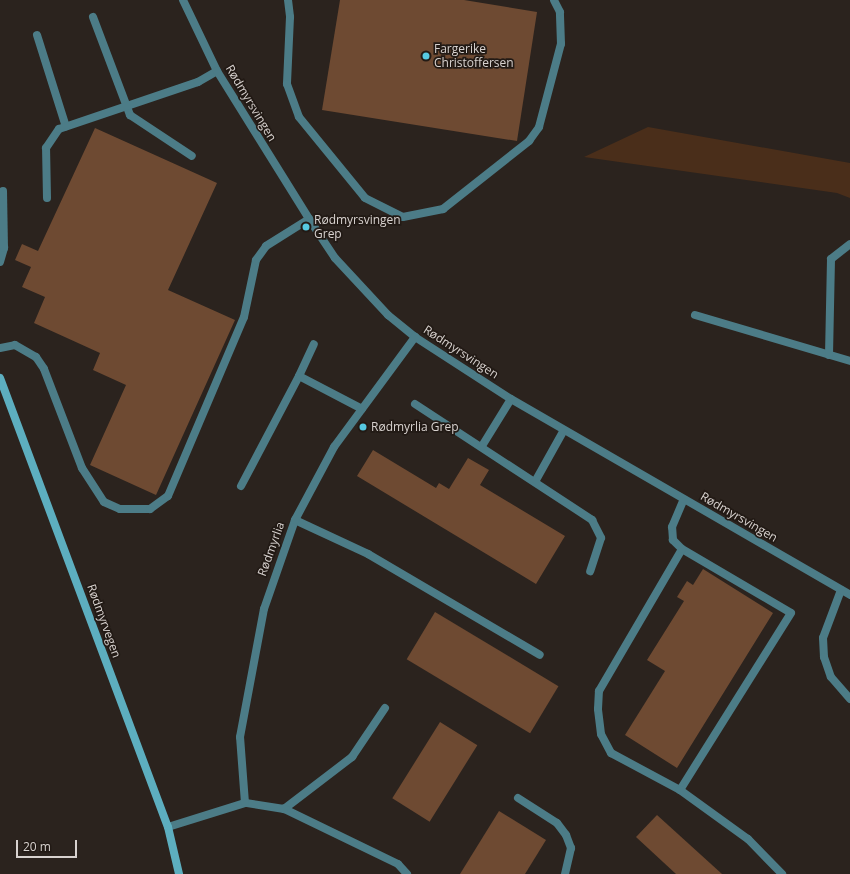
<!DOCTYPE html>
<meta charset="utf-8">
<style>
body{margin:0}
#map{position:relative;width:850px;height:874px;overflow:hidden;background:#2b231e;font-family:"Open Sans",sans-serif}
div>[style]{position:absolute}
.green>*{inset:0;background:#4a2e1a}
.building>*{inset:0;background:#6e4a32;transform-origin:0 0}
.lane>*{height:8px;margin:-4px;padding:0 4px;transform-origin:4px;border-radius:4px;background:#4c7c87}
.street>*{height:8px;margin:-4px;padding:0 4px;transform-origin:4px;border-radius:4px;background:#4c7c87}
.secondary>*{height:8px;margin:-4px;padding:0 4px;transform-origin:4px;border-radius:4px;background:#5daebf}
.dots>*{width:11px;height:11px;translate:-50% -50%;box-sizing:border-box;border:2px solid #221a15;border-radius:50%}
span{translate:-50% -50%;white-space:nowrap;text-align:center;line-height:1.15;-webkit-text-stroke:3.5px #221a15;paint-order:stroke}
.poi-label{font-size:12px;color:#d8d2cf}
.left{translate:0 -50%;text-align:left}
.street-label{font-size:12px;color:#d8d2cf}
.scale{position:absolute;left:16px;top:840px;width:61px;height:18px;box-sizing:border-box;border:2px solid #d8d2cf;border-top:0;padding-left:5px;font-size:12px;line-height:14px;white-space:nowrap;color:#d8d2cf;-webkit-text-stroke:3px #221a15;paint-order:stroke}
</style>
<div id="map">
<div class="green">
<div style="clip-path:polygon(648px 127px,850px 163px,850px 198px,837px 193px,584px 157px)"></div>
</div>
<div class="building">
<div style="clip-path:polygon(340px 0,464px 0,537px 12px,517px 141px,322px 110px)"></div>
<div style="clip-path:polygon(95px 128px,217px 183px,168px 290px,235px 320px,156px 495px,90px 465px,126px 385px,93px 370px,100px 353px,34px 323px,45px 297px,22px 287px,31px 267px,15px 260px,22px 244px,38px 251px)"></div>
<div style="clip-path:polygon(373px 450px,436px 488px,439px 483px,449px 489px,468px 458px,489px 470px,480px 485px,565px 536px,536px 584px,357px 476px)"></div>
<div style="clip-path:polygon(703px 569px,773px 613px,677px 768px,625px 735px,665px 671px,647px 660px,684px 601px,677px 597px,687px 581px,693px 585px)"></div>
<div style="left:435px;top:612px;width:144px;height:55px;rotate:31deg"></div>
<div style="left:440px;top:722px;width:44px;height:90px;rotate:32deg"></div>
<div style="clip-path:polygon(499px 811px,546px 840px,525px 874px,460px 874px)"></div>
<div style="clip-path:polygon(657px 815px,722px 874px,676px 874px,636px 837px)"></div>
</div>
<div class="lane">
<div style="left:288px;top:0;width:17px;rotate:83deg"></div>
<div style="left:290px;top:17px;width:67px;rotate:92.6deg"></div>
<div style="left:287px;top:84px;width:35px;rotate:70deg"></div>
<div style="left:299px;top:117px;width:104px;rotate:50.8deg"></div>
<div style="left:365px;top:198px;width:42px;rotate:26.6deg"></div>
<div style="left:403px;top:217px;width:41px;rotate:-11.3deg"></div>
<div style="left:443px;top:209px;width:110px;rotate:-38.3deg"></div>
<div style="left:529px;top:141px;width:17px;rotate:-54deg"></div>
<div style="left:539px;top:127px;width:86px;rotate:-75.2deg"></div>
<div style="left:561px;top:44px;width:32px;rotate:-92deg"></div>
<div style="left:560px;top:12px;width:13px;rotate:-117deg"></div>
<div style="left:93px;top:17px;width:105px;rotate:69.3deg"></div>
<div style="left:130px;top:115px;width:74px;rotate:33.5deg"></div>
<div style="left:37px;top:35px;width:96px;rotate:72.5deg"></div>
<div style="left:47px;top:198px;width:50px;rotate:-91.1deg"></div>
<div style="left:46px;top:148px;width:23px;rotate:-56deg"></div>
<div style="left:59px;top:129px;width:147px;rotate:-18.7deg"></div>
<div style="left:198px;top:82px;width:22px;rotate:-30deg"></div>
<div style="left:0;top:262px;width:15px;rotate:-74deg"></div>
<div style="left:4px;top:248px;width:57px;rotate:-91deg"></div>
<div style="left:695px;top:315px;width:162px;rotate:16.5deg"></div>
<div style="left:0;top:348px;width:15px;rotate:-11deg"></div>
<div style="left:15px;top:345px;width:24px;rotate:30deg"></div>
<div style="left:36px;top:357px;width:14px;rotate:56deg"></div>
<div style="left:44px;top:369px;width:106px;rotate:69deg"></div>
<div style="left:82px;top:468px;width:40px;rotate:57.1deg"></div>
<div style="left:104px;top:502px;width:17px;rotate:24deg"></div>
<div style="left:120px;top:509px;width:30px"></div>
<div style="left:150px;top:509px;width:22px;rotate:-36deg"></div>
<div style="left:168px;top:496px;width:194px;rotate:-67deg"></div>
<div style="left:244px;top:317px;width:58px;rotate:-78.1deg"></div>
<div style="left:256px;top:260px;width:17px;rotate:-54deg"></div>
<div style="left:266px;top:246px;width:51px;rotate:-32.1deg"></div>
<div style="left:829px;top:355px;width:96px;rotate:-88.8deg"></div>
<div style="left:831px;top:259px;width:24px;rotate:-38deg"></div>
<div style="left:299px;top:376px;width:35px;rotate:-65deg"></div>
<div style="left:415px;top:404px;width:212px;rotate:33.2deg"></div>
<div style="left:592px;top:520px;width:20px;rotate:63deg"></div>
<div style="left:601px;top:538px;width:35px;rotate:108deg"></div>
<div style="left:482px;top:446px;width:55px;rotate:-58.3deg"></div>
<div style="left:536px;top:480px;width:57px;rotate:-60.8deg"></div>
<div style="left:241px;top:486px;width:124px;rotate:-62.2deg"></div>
<div style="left:299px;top:376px;width:71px;rotate:27.6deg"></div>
<div style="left:295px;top:520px;width:81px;rotate:25deg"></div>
<div style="left:368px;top:554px;width:199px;rotate:30.4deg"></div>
<div style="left:682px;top:549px;width:126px;rotate:30.4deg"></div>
<div style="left:791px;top:613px;width:209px;rotate:122.1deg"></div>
<div style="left:680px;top:790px;width:78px;rotate:-151.8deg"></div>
<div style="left:611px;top:753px;width:21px;rotate:-118deg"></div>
<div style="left:601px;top:734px;width:25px;rotate:-97deg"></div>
<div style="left:598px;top:709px;width:18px;rotate:-87deg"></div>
<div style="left:599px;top:691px;width:164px;rotate:-59.7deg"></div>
<div style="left:682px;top:549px;width:13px;rotate:-135deg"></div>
<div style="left:673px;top:540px;width:13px;rotate:-94deg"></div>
<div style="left:672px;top:527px;width:30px;rotate:-67deg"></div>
<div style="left:841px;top:590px;width:51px;rotate:110.6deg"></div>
<div style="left:823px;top:638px;width:19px;rotate:87deg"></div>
<div style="left:824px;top:657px;width:21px;rotate:71deg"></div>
<div style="left:831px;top:677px;width:29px;rotate:49deg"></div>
<div style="left:680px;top:790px;width:84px;rotate:35.8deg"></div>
<div style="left:748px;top:839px;width:49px;rotate:45.8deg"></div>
<div style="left:518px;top:798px;width:46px;rotate:32.7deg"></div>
<div style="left:557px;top:823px;width:15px;rotate:53deg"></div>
<div style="left:566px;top:835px;width:14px;rotate:69deg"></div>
<div style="left:571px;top:848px;width:27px;rotate:103deg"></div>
<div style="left:284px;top:809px;width:86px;rotate:-37.4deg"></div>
<div style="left:352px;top:757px;width:59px;rotate:-56deg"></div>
</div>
<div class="street">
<div style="left:183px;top:0;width:79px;rotate:64.4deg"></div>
<div style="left:217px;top:71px;width:174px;rotate:58.1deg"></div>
<div style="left:309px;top:219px;width:47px;rotate:56.3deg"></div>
<div style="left:335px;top:258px;width:78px;rotate:47.1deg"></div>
<div style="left:388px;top:315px;width:35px;rotate:39deg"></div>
<div style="left:415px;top:337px;width:114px;rotate:32.9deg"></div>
<div style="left:511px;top:399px;width:392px;rotate:30deg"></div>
<div style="left:168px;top:827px;width:81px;rotate:-17.3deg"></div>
<div style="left:407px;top:874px;width:13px;rotate:-132deg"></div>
<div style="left:398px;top:864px;width:127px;rotate:-154.2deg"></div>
<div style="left:284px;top:809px;width:39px;rotate:-171deg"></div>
<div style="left:245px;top:803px;width:66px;rotate:-94.3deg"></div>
<div style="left:240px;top:737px;width:130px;rotate:-79.4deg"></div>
<div style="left:264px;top:609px;width:94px;rotate:-70.8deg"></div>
<div style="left:295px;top:520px;width:83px;rotate:-61.9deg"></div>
<div style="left:334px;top:447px;width:137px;rotate:-53.6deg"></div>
</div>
<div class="secondary">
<div style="left:0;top:378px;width:479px;rotate:69.5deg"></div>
<div style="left:168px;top:827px;width:48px;rotate:76.8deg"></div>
</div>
<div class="dots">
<div style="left:426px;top:56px;background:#56c9e1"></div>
<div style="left:306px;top:227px;background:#56c9e1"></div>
<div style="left:363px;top:427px;background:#56c9e1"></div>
</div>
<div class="poi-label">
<span class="left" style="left:434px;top:56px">Fargerike<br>Christoffersen</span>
<span class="left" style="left:314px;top:227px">Rødmyrsvingen<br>Grep</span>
<span class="left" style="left:371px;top:427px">Rødmyrlia Grep</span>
</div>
<div class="street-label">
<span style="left:251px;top:103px;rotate:59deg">Rødmyrsvingen</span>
<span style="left:461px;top:352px;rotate:33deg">Rødmyrsvingen</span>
<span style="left:739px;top:517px;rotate:30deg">Rødmyrsvingen</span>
<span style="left:271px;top:549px;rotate:-70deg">Rødmyrlia</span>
<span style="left:104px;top:621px;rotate:70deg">Rødmyrvegen</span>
</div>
<div class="scale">20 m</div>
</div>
